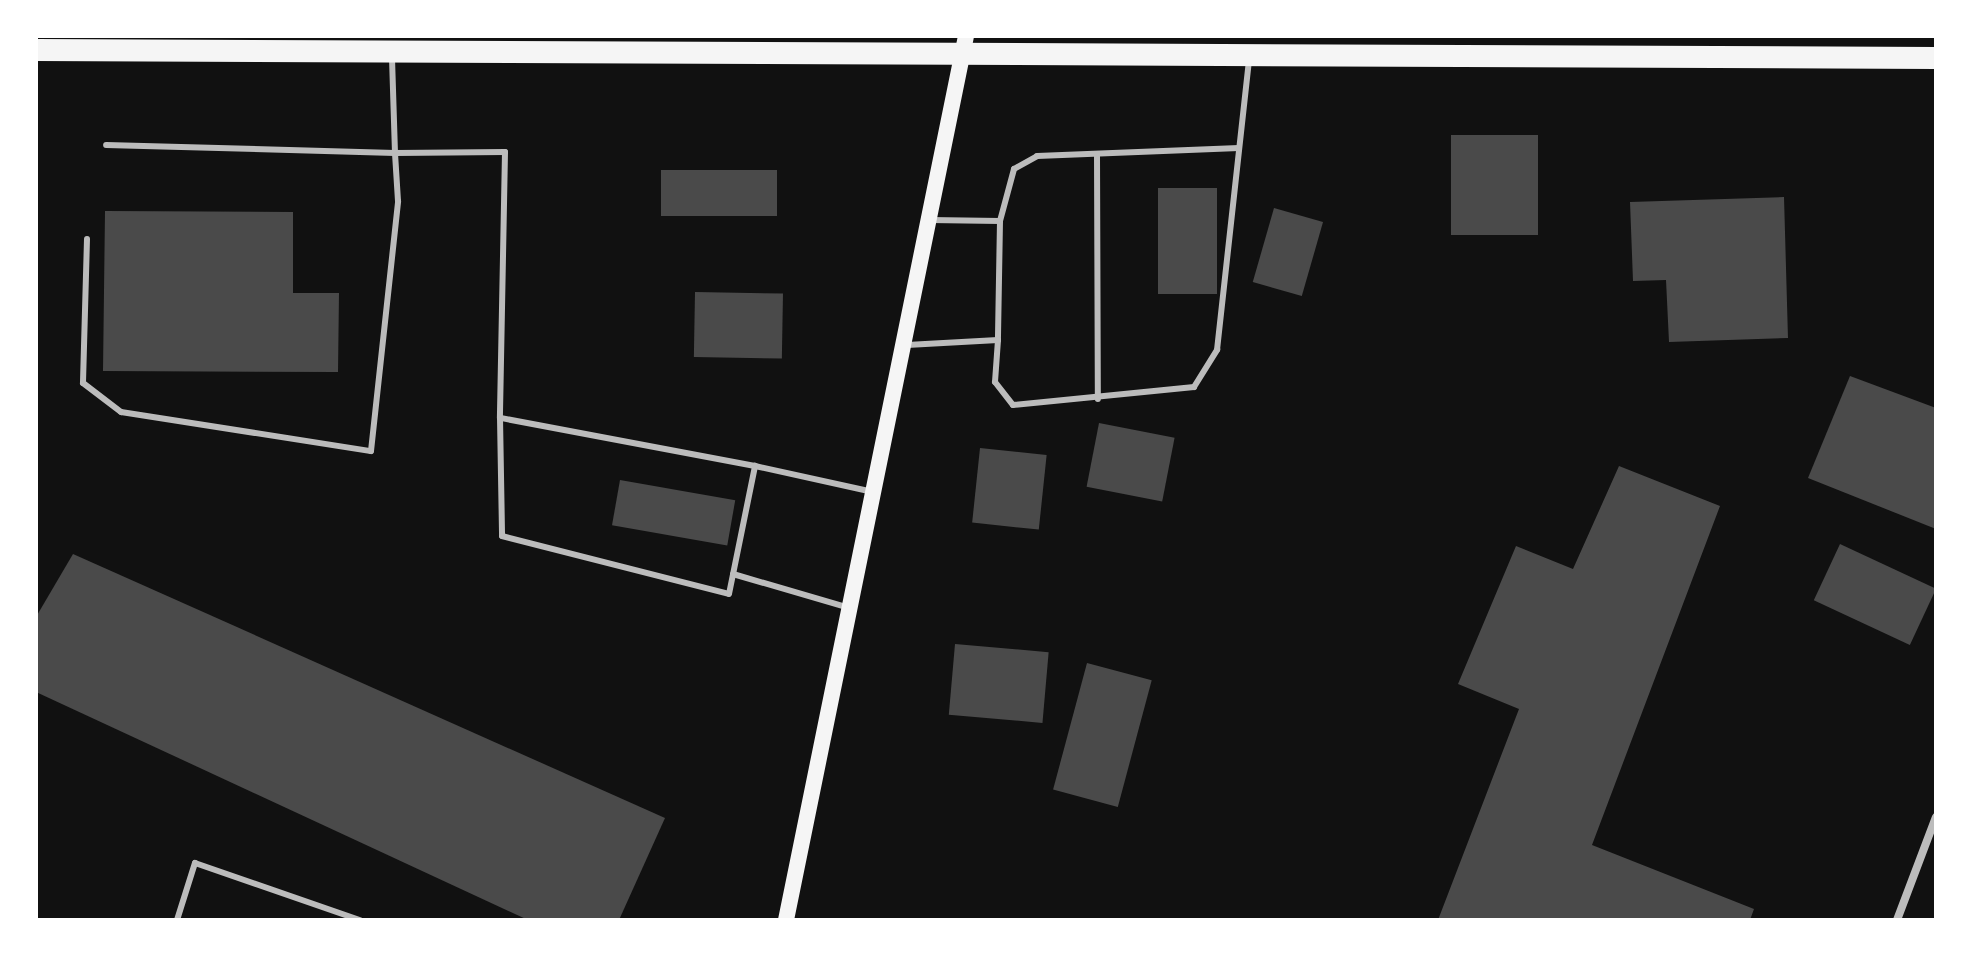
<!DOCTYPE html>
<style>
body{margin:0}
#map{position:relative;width:1972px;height:956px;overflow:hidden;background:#111;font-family:Lora,serif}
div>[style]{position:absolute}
.building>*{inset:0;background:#4a4a4a;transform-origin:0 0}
.service>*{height:6px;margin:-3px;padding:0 3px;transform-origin:3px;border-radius:3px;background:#bcbcbc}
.minor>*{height:8px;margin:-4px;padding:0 4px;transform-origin:4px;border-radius:4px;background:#bcbcbc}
.secondary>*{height:16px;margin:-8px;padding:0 8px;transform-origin:8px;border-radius:8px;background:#f5f5f5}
.trunk>*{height:22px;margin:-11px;padding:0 11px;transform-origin:11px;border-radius:11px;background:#f5f5f5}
span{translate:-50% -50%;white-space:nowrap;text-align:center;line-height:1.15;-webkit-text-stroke:8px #fff;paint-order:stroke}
.frame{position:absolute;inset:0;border:38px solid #fff;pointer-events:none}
</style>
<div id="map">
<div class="building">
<div style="left:1451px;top:135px;width:87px;height:100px"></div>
<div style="left:777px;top:170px;width:46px;height:116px;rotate:90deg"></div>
<div style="left:1158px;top:188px;width:59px;height:106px"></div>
<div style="clip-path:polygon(1784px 197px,1788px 338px,1669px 342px,1666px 280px,1633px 281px,1630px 202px)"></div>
<div style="left:1274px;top:208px;width:51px;height:77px;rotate:16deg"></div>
<div style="clip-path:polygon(105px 211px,293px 212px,293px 293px,339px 293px,338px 372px,103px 371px)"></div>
<div style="left:695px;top:292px;width:88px;height:65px;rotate:1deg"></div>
<div style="clip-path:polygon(1850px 376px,1936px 408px,1936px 529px,1808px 478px)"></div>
<div style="left:1099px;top:423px;width:77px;height:65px;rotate:11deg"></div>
<div style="left:980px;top:448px;width:67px;height:75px;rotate:6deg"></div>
<div style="clip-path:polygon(1619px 466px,1720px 506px,1592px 845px,1754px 909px,1750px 920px,1438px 920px,1519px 709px,1458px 684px,1516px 546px,1573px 569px)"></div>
<div style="left:620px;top:480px;width:117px;height:46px;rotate:10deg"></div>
<div style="left:1840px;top:544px;width:106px;height:62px;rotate:25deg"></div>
<div style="clip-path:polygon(73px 554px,665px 818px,619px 920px,528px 920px,36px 692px,36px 617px)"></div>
<div style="left:955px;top:644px;width:94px;height:71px;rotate:5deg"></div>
<div style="left:1087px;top:663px;width:67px;height:131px;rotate:15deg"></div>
</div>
<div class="service">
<div style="left:392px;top:58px;width:95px;rotate:88.2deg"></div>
<div style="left:395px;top:153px;width:110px;rotate:-0.5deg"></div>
<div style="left:505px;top:152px;width:266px;rotate:91.1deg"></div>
<div style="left:500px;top:418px;width:118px;rotate:89deg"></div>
<div style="left:502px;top:536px;width:234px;rotate:14.3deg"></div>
<div style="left:729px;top:594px;width:131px;rotate:-78.5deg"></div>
<div style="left:755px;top:466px;width:259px;rotate:-169.3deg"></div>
<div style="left:1097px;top:154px;width:245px;rotate:89.8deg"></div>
<div style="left:930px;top:220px;width:70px;rotate:0.8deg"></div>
<div style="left:1000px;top:221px;width:119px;rotate:91deg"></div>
<div style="left:1000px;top:221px;width:54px;rotate:-74.9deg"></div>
<div style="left:1014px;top:169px;width:26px;rotate:-29deg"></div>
<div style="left:1037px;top:156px;width:202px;rotate:-2.3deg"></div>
<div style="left:87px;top:239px;width:144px;rotate:91.6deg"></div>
<div style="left:83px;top:383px;width:48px;rotate:37.3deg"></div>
<div style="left:121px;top:412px;width:253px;rotate:8.9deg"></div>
<div style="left:371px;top:451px;width:251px;rotate:-83.8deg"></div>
<div style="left:398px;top:201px;width:48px;rotate:-93.6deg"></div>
<div style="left:395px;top:153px;width:289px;rotate:-178.4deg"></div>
<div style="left:907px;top:345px;width:91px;rotate:-3.1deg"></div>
<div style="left:998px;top:340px;width:42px;rotate:94.1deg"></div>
<div style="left:995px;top:382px;width:29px;rotate:52deg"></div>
<div style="left:1013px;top:405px;width:182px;rotate:-5.7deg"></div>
<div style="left:1194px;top:387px;width:44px;rotate:-58.1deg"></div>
<div style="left:1217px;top:350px;width:292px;rotate:-83.7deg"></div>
<div style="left:755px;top:466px;width:121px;rotate:12.4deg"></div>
<div style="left:733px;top:574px;width:121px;rotate:16.3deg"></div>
<div style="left:177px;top:920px;width:60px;rotate:-72.5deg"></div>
<div style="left:195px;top:863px;width:175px;rotate:19.1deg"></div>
</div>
<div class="minor">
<div style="left:1897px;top:920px;width:110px;rotate:-69.3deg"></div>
</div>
<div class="secondary">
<div style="left:786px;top:920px;width:902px;rotate:-78.49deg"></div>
</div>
<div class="trunk">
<div style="left:36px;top:50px;width:1900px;rotate:0.24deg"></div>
</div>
<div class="frame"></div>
</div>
